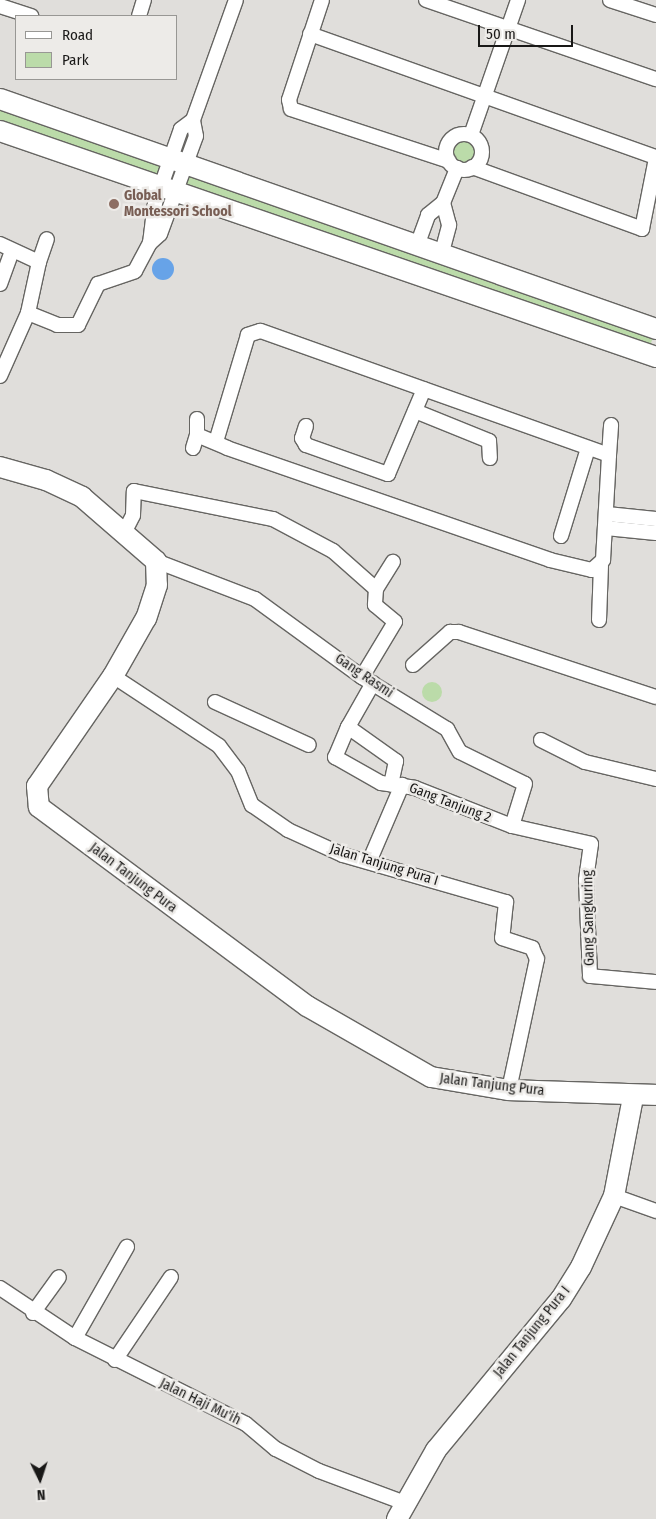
<!DOCTYPE html>
<style>
body{margin:0}
#map{position:relative;width:656px;height:1519px;overflow:hidden;background:#e0dedb;font-family:"Fira Sans Condensed",sans-serif}
div>[style]{position:absolute}
.green>*{inset:0;background:#bbdba9;transform-origin:0 0}
.round{border-radius:50%}
.water>*{inset:0;background:#67a3e8}
.roads{filter:drop-shadow(1px 0 #666562) drop-shadow(-1px 0 #666562) drop-shadow(0 1px #666562) drop-shadow(0 -1px #666562)}
.street>*{height:14px;margin:-7px;padding:0 7px;transform-origin:7px;border-radius:7px;background:#fff}
.street>.ring{margin:-7px;padding:0;box-sizing:content-box;background:none;border:14px solid #fff;border-radius:50%}
.secondary>*{height:20px;margin:-10px;padding:0 10px;transform-origin:10px;border-radius:10px;background:#fff}
.dots>*{width:14px;height:14px;translate:-50% -50%;box-sizing:border-box;border:2px solid #edebe8;border-radius:50%}
span{translate:-50% -50%;white-space:nowrap;text-align:center;line-height:1.15;-webkit-text-stroke:5px #edebe8;paint-order:stroke}
.education-label{font-size:14px;color:#785e54;font-weight:700}
.left{translate:0 -50%;text-align:left}
.street-label{font-size:14px;color:#191817}
.legend{position:absolute;left:15px;top:15px;width:162px;height:65px;box-sizing:border-box;background:#edebe8;border:1px solid #989794;margin:0;padding:6px 9px;list-style:none;font-size:15px;color:#191817}
.legend li{display:flex;align-items:center;gap:10px;height:25px}
.legend b{width:25px;border:1px solid #989794}
.north{position:absolute;left:15px;top:1454px;width:50px;height:50px;-webkit-text-stroke:4px #edebe8;paint-order:stroke;rotate:176deg;font-size:14px;font-weight:700;line-height:20px;text-align:center;color:#191817}
.north::after{content:'';display:block;margin:auto;width:18px;height:22px;background:#191817;clip-path:polygon(50% 0,100% 100%,50% 72%,0 100%)}
.scale{position:absolute;left:478px;top:25px;width:95px;height:22px;box-sizing:border-box;border:2px solid #191817;border-top:0;padding-left:6px;font-size:15px;line-height:18px;white-space:nowrap;color:#191817;-webkit-text-stroke:4px #edebe8;paint-order:stroke}
</style>
<div id="map">
<div class="green">
<div style="left:0;top:99px;width:695px;height:31px;rotate:19deg"></div>
<div class="round" style="left:448px;top:134px;width:34px;height:34px"></div>
<div class="round" style="left:422px;top:682px;width:20px;height:20px"></div>
</div>
<div class="water">
<div class="round" style="left:152px;top:258px;width:22px;height:22px"></div>
</div>
<div class="roads">
<div class="street">
<div style="left:322px;top:0;width:105px;rotate:108.3deg"></div>
<div style="left:289px;top:100px;width:9px;rotate:77deg"></div>
<div style="left:291px;top:109px;width:166px;rotate:18.2deg"></div>
<div style="left:426px;top:0;width:243px;rotate:19deg"></div>
<div style="left:610px;top:0;width:48px;rotate:18.1deg"></div>
<div style="left:0;top:6px;width:33px;rotate:18deg"></div>
<div style="left:139px;top:16px;width:17px;rotate:-73deg"></div>
<div style="left:310px;top:34px;width:367px;rotate:19.6deg"></div>
<div class="ring" style="left:446px;top:134px;width:22px;height:22px"></div>
<div style="left:471px;top:135px;width:143px;rotate:-70.8deg"></div>
<div style="left:472px;top:167px;width:181px;rotate:20deg"></div>
<div style="left:642px;top:229px;width:72px;rotate:-78.8deg"></div>
<div style="left:150px;top:243px;width:40px;rotate:-82.9deg"></div>
<div style="left:155px;top:203px;width:78px;rotate:-70.6deg"></div>
<div style="left:181px;top:129px;width:15px;rotate:-37deg"></div>
<div style="left:418px;top:243px;width:30px;rotate:-70deg"></div>
<div style="left:428px;top:215px;width:19px;rotate:-39deg"></div>
<div style="left:443px;top:203px;width:38px;rotate:-68deg"></div>
<div style="left:0;top:244px;width:43px;rotate:24.8deg"></div>
<div style="left:39px;top:262px;width:52px;rotate:102.2deg"></div>
<div style="left:442px;top:252px;width:28px;rotate:-75deg"></div>
<div style="left:449px;top:225px;width:23px;rotate:-105deg"></div>
<div style="left:39px;top:262px;width:24px;rotate:-71deg"></div>
<div style="left:0;top:284px;width:35px;rotate:-70deg"></div>
<div style="left:0;top:376px;width:69px;rotate:-66deg"></div>
<div style="left:28px;top:313px;width:31px;rotate:22deg"></div>
<div style="left:57px;top:325px;width:21px"></div>
<div style="left:78px;top:325px;width:46px;rotate:-64deg"></div>
<div style="left:98px;top:284px;width:39px;rotate:-19deg"></div>
<div style="left:135px;top:271px;width:32px;rotate:-62deg"></div>
<div style="left:150px;top:243px;width:13px;rotate:-42deg"></div>
<div style="left:160px;top:234px;width:104px;rotate:-69.8deg"></div>
<div style="left:196px;top:136px;width:16px;rotate:-101deg"></div>
<div style="left:193px;top:120px;width:127px;rotate:-70.3deg"></div>
<div style="left:415px;top:411px;width:80px;rotate:22.1deg"></div>
<div style="left:489px;top:441px;width:17px;rotate:87deg"></div>
<div style="left:197px;top:419px;width:16px;rotate:90deg"></div>
<div style="left:197px;top:435px;width:33px;rotate:23deg"></div>
<div style="left:227px;top:448px;width:342px;rotate:19.1deg"></div>
<div style="left:550px;top:560px;width:43px;rotate:13.4deg"></div>
<div style="left:592px;top:570px;width:15px;rotate:-42deg"></div>
<div style="left:603px;top:560px;width:105px;rotate:-86.7deg"></div>
<div style="left:609px;top:455px;width:370px;rotate:-160.4deg"></div>
<div style="left:260px;top:331px;width:13px;rotate:162deg"></div>
<div style="left:248px;top:335px;width:112px;rotate:106.7deg"></div>
<div style="left:306px;top:426px;width:13px;rotate:108deg"></div>
<div style="left:302px;top:438px;width:8px;rotate:60deg"></div>
<div style="left:306px;top:445px;width:87px;rotate:19.5deg"></div>
<div style="left:388px;top:474px;width:92px;rotate:-67deg"></div>
<div style="left:193px;top:448px;width:14px;rotate:-73deg"></div>
<div style="left:609px;top:455px;width:30px;rotate:-86deg"></div>
<div style="left:607px;top:514px;width:49px;rotate:5.8deg"></div>
<div style="left:606px;top:528px;width:50px;rotate:5.7deg"></div>
<div style="left:125px;top:531px;width:18px;rotate:-63deg"></div>
<div style="left:133px;top:515px;width:24px;rotate:-88deg"></div>
<div style="left:134px;top:491px;width:142px;rotate:11.4deg"></div>
<div style="left:273px;top:519px;width:68px;rotate:28.1deg"></div>
<div style="left:333px;top:551px;width:57px;rotate:41.5deg"></div>
<div style="left:376px;top:589px;width:16px;rotate:94deg"></div>
<div style="left:375px;top:605px;width:26px;rotate:40deg"></div>
<div style="left:395px;top:622px;width:64px;rotate:121deg"></div>
<div style="left:561px;top:536px;width:92px;rotate:-72.9deg"></div>
<div style="left:156px;top:561px;width:106px;rotate:21deg"></div>
<div style="left:255px;top:599px;width:132px;rotate:36.1deg"></div>
<div style="left:362px;top:677px;width:100px;rotate:31.5deg"></div>
<div style="left:447px;top:729px;width:26px;rotate:61deg"></div>
<div style="left:460px;top:752px;width:72px;rotate:26.2deg"></div>
<div style="left:525px;top:784px;width:44px;rotate:107.2deg"></div>
<div style="left:376px;top:589px;width:32px;rotate:-58deg"></div>
<div style="left:599px;top:620px;width:54px;rotate:-87.9deg"></div>
<div style="left:413px;top:665px;width:50px;rotate:-41.7deg"></div>
<div style="left:450px;top:632px;width:9px"></div>
<div style="left:459px;top:632px;width:207px;rotate:18.3deg"></div>
<div style="left:113px;top:676px;width:127px;rotate:33.4deg"></div>
<div style="left:219px;top:746px;width:31px;rotate:53deg"></div>
<div style="left:238px;top:771px;width:37px;rotate:68deg"></div>
<div style="left:252px;top:805px;width:44px;rotate:34.8deg"></div>
<div style="left:288px;top:830px;width:60px;rotate:24.4deg"></div>
<div style="left:343px;top:855px;width:170px;rotate:16.1deg"></div>
<div style="left:506px;top:902px;width:36px;rotate:96deg"></div>
<div style="left:502px;top:938px;width:32px;rotate:18deg"></div>
<div style="left:532px;top:948px;width:12px;rotate:66deg"></div>
<div style="left:537px;top:959px;width:134px;rotate:102.1deg"></div>
<div style="left:373px;top:683px;width:51px;rotate:119.6deg"></div>
<div style="left:348px;top:727px;width:59px;rotate:35.3deg"></div>
<div style="left:396px;top:761px;width:24px;rotate:102deg"></div>
<div style="left:215px;top:702px;width:103px;rotate:24.6deg"></div>
<div style="left:348px;top:727px;width:33px;rotate:113deg"></div>
<div style="left:335px;top:757px;width:53px;rotate:29.5deg"></div>
<div style="left:381px;top:783px;width:34px;rotate:8deg"></div>
<div style="left:415px;top:788px;width:104px;rotate:21.4deg"></div>
<div style="left:512px;top:826px;width:81px;rotate:12.8deg"></div>
<div style="left:591px;top:844px;width:36px;rotate:98deg"></div>
<div style="left:586px;top:880px;width:96px;rotate:87.6deg"></div>
<div style="left:590px;top:976px;width:66px;rotate:5.2deg"></div>
<div style="left:541px;top:740px;width:49px;rotate:26.6deg"></div>
<div style="left:585px;top:762px;width:73px;rotate:13.5deg"></div>
<div style="left:369px;top:862px;width:84px;rotate:-66.8deg"></div>
<div style="left:614px;top:1196px;width:45px;rotate:19.7deg"></div>
<div style="left:0;top:1288px;width:90px;rotate:33.7deg"></div>
<div style="left:75px;top:1338px;width:191px;rotate:26.7deg"></div>
<div style="left:246px;top:1424px;width:39px;rotate:40deg"></div>
<div style="left:276px;top:1449px;width:48px;rotate:27.1deg"></div>
<div style="left:319px;top:1471px;width:92px;rotate:20.4deg"></div>
<div style="left:33px;top:1313px;width:44px;rotate:-54.2deg"></div>
<div style="left:75px;top:1338px;width:105px;rotate:-60.3deg"></div>
<div style="left:115px;top:1360px;width:100px;rotate:-56deg"></div>
</div>
<div class="secondary">
<div style="left:0;top:99px;width:695px;rotate:19.32deg"></div>
<div style="left:0;top:131px;width:694px;rotate:19.01deg"></div>
<div style="left:0;top:467px;width:48px;rotate:15.8deg"></div>
<div style="left:46px;top:480px;width:40px;rotate:25deg"></div>
<div style="left:82px;top:497px;width:98px;rotate:40.9deg"></div>
<div style="left:156px;top:561px;width:24px;rotate:88deg"></div>
<div style="left:157px;top:585px;width:35px;rotate:108deg"></div>
<div style="left:146px;top:618px;width:67px;rotate:119.6deg"></div>
<div style="left:113px;top:676px;width:134px;rotate:124.6deg"></div>
<div style="left:37px;top:786px;width:21px;rotate:85deg"></div>
<div style="left:39px;top:807px;width:334px;rotate:36.6deg"></div>
<div style="left:307px;top:1006px;width:143px;rotate:29.8deg"></div>
<div style="left:431px;top:1077px;width:79px;rotate:9.5deg"></div>
<div style="left:509px;top:1090px;width:147px;rotate:1.9deg"></div>
<div style="left:397px;top:1519px;width:79px;rotate:-60.5deg"></div>
<div style="left:436px;top:1450px;width:196px;rotate:-50.4deg"></div>
<div style="left:561px;top:1299px;width:38px;rotate:-58deg"></div>
<div style="left:581px;top:1267px;width:78px;rotate:-65.1deg"></div>
<div style="left:614px;top:1196px;width:101px;rotate:-79.1deg"></div>
</div>
</div>
<div class="dots">
<div style="left:114px;top:204px;background:#8d6e63"></div>
</div>
<div class="education-label">
<span class="left" style="left:124px;top:204px">Global<br>Montessori School</span>
</div>
<div class="street-label">
<span style="left:364px;top:676px;rotate:34deg">Gang Rasmi</span>
<span style="left:450px;top:803px;rotate:21deg">Gang Tanjung 2</span>
<span style="left:384px;top:865px;rotate:17deg">Jalan Tanjung Pura I</span>
<span style="left:133px;top:878px;rotate:37deg">Jalan Tanjung Pura</span>
<span style="left:589px;top:918px;rotate:-91deg">Gang Sangkuring</span>
<span style="left:492px;top:1085px;rotate:7deg">Jalan Tanjung Pura</span>
<span style="left:532px;top:1332px;rotate:-51deg">Jalan Tanjung Pura I</span>
<span style="left:200px;top:1402px;rotate:26deg">Jalan Haji Mu'ih</span>
</div>
<ul class="legend">
<li><b style="height:6px;background:#fff"></b>Road</li>
<li><b style="height:14px;background:#bbdba9"></b>Park</li>
</ul>
<div class="north">N</div>
<div class="scale">50 m</div>
</div>
